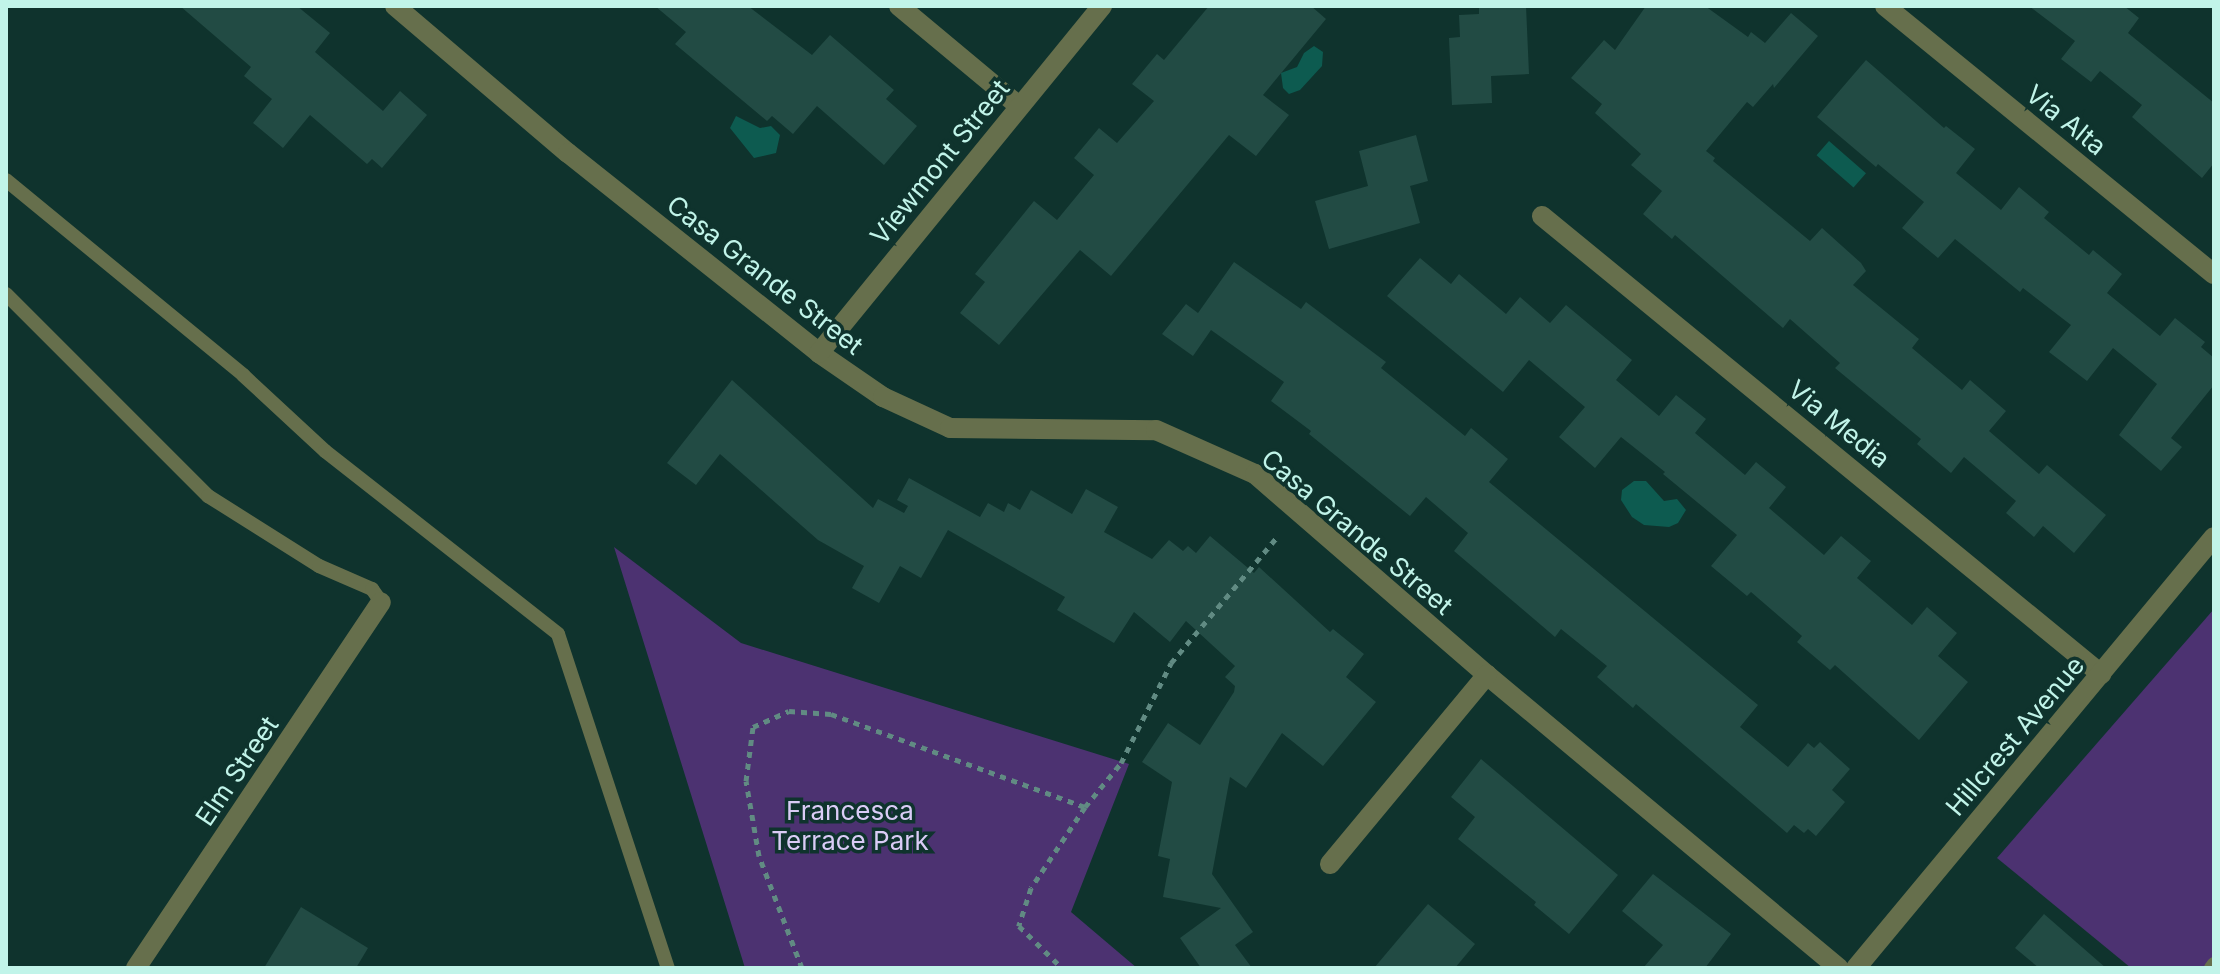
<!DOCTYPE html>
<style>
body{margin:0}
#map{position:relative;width:2220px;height:974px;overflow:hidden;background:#0f332d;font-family:Inter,sans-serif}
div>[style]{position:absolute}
.green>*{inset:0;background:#4c3271}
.water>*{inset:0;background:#0d5b50;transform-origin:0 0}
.building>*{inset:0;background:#224b44}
.path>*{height:5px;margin-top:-2.5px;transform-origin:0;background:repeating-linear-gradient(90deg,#618b83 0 6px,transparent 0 12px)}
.service>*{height:14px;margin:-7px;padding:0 7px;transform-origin:7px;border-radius:7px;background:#666f4c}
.minor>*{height:20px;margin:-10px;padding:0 10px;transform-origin:10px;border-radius:10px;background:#666f4c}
span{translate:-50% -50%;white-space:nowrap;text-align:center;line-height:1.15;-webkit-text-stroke:7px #0f332d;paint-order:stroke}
.street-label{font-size:26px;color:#c1f4e9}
.park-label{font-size:26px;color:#daccf6}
.frame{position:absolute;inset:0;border:8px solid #c1f4e9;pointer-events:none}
</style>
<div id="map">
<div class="green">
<div style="clip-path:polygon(614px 547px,741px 643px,1129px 764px,1071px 912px,1137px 968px,745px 968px)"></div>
<div style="clip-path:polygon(2214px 609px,2214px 968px,2131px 968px,1997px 858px)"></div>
</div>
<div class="water">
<div style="clip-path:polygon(1314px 46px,1323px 52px,1322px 66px,1300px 90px,1289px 94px,1283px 88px,1281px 73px,1297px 67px,1304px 53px)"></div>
<div style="clip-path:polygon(736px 116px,760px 128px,771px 126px,780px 135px,776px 153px,754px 158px,730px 128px)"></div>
<div style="left:1829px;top:141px;width:49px;height:19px;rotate:41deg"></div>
<div style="clip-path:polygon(1634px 481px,1646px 481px,1664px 501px,1677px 499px,1686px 510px,1678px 523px,1669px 527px,1644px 525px,1632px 517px,1621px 500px,1622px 490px)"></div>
</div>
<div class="building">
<div style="clip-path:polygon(180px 6px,297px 6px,330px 33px,315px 52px,383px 111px,400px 91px,427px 115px,382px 168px,372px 159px,367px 164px,310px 115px,283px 148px,253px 123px,272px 99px,244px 76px,251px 67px)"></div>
<div style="clip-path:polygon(655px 6px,748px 6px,812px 55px,830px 35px,894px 90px,886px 99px,917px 126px,884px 165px,817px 106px,793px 134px,772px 116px,767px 121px,675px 44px,686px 32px)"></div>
<div style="clip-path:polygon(1209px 6px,1311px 6px,1326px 19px,1263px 95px,1289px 115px,1256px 156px,1229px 135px,1111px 276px,1080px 250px,999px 345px,960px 313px,985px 282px,975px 274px,1034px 201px,1057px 220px,1094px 175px,1074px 158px,1099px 128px,1117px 143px,1154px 101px,1132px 84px,1157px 54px,1164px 60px)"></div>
<div style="clip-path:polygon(1479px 6px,1526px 6px,1529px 74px,1491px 76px,1492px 103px,1452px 105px,1449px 38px,1460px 37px,1459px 15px,1479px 14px)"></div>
<div style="clip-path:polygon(1646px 6px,1705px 6px,1748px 37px,1751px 32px,1765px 43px,1791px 13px,1818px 36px,1774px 88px,1773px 84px,1753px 107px,1747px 102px,1706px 151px,1715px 158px,1713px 161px,1810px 241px,1822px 228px,1861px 263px,1866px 271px,1853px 285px,1919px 339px,1912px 348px,1962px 390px,1970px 380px,2006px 411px,1989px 431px,2039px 474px,2047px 465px,2106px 515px,2074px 553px,2043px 526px,2034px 537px,2006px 513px,2016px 501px,1964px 457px,1951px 473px,1917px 444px,1921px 439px,1835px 368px,1840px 363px,1790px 319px,1783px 328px,1675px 235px,1672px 239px,1643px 214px,1662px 191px,1631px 165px,1641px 154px,1595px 113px,1602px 104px,1571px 78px,1604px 40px,1615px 50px)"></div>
<div style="clip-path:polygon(2029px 6px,2124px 6px,2139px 18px,2128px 33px,2214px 103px,2214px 163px,2202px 178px,2132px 117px,2142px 105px,2100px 71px,2091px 82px,2061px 59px,2075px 41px)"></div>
<div style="clip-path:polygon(1866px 60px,1944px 128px,1946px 126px,1975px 149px,1956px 173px,2001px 210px,2019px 187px,2049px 212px,2044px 218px,2089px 255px,2093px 250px,2122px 274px,2107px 293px,2160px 336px,2175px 318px,2205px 342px,2201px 347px,2214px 358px,2214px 385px,2171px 438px,2182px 447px,2161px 471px,2119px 435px,2157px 384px,2113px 348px,2087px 381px,2049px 352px,2071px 325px,2023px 288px,2020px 292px,1955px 239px,1938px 258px,1902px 228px,1924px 202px,1878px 164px,1876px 167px,1817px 117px)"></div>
<div style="clip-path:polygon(1416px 135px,1428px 181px,1410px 186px,1420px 223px,1329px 249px,1315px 201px,1368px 186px,1359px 151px)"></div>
<div style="clip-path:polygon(1420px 258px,1451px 284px,1459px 274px,1506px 314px,1520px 297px,1550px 323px,1566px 305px,1632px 360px,1616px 380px,1659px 416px,1676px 395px,1706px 419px,1695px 433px,1745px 475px,1756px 462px,1786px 487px,1769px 508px,1824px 555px,1841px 536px,1871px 561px,1857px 578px,1912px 625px,1927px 607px,1957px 633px,1938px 656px,1968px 682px,1919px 740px,1835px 665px,1830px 670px,1797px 642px,1802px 636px,1751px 592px,1747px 596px,1711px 566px,1737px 535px,1663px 474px,1665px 472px,1621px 437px,1595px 468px,1559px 437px,1585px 407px,1529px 360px,1503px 392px,1387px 296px)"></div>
<div style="clip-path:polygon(1234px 262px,1301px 309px,1306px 302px,1386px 362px,1381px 368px,1465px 436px,1471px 428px,1508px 459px,1489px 482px,1758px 705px,1740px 727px,1788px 767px,1808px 743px,1814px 748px,1820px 742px,1850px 769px,1832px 790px,1845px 802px,1816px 836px,1808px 829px,1804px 833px,1794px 825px,1787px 833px,1636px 704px,1633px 708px,1597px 677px,1607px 666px,1561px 629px,1555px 637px,1454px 551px,1468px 533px,1426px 497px,1410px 516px,1309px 434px,1311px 431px,1271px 401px,1284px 382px,1211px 330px,1193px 356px,1162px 334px,1186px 304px,1198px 313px)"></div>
<div style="clip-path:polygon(732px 380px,873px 508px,878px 499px,904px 513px,908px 506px,897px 500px,909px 478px,980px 517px,988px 503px,1004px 512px,1008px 503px,1020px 510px,1031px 490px,1072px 514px,1086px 489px,1118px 507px,1104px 532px,1152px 559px,1169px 540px,1183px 551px,1188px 546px,1196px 553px,1210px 536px,1254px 573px,1259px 567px,1330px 632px,1333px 629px,1364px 654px,1346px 677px,1376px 702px,1323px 766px,1282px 733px,1246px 788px,1230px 777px,1212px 874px,1253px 932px,1235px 945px,1252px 968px,1201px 968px,1180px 938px,1221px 908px,1163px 897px,1170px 859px,1158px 856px,1172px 782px,1142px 762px,1168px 723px,1200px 745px,1234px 692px,1235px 686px,1225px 677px,1235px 666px,1186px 621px,1170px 642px,1134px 612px,1114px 643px,1057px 610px,1065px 597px,948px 530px,921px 578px,900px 566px,879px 603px,852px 588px,864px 566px,818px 540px,720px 454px,696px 485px,667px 463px)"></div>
<div style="clip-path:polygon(1481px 759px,1618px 875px,1569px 934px,1534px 905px,1536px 902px,1458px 839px,1475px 817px,1451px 797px)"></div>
<div style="clip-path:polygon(1653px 874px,1731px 934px,1705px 968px,1643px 968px,1663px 945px,1622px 911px)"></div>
<div style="clip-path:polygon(1428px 904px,1475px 944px,1455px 968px,1374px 968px)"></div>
<div style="clip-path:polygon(301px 907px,368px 948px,356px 968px,264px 968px)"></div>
<div style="clip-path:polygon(2044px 914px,2106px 968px,2039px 968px,2015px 948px)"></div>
</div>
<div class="path">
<div style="left:1085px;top:807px;width:57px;rotate:-50.7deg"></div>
<div style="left:1121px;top:763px;width:112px;rotate:-63.4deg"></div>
<div style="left:1171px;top:663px;width:165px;rotate:-49.9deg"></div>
<div style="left:802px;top:968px;width:120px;rotate:-111deg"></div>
<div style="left:759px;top:856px;width:76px;rotate:-99.8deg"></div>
<div style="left:746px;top:781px;width:54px;rotate:-82.6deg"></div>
<div style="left:753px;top:727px;width:39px;rotate:-24deg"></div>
<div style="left:789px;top:711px;width:42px;rotate:4.1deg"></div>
<div style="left:831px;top:714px;width:270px;rotate:20.1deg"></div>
<div style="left:1085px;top:807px;width:97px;rotate:123.7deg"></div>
<div style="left:1031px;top:888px;width:40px;rotate:108deg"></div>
<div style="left:1019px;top:926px;width:60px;rotate:44.3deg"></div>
</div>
<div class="service">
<div style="left:6px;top:180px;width:307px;rotate:39.4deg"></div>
<div style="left:243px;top:375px;width:112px;rotate:42.8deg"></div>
<div style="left:325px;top:451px;width:296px;rotate:38.1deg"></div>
<div style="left:558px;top:634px;width:352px;rotate:71.8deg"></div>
<div style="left:6px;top:294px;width:286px;rotate:45deg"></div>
<div style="left:208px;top:496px;width:131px;rotate:32.2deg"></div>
<div style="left:319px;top:566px;width:58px;rotate:23.5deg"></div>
<div style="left:372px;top:589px;width:16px;rotate:55deg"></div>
<div style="left:2211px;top:968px;width:5px;rotate:-53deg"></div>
</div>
<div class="minor">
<div style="left:395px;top:6px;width:227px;rotate:40.4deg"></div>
<div style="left:568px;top:153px;width:321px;rotate:38.5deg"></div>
<div style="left:819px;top:353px;width:78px;rotate:34.5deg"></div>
<div style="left:883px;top:397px;width:74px;rotate:24.8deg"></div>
<div style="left:950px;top:428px;width:206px;rotate:0.6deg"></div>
<div style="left:1156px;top:430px;width:108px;rotate:24deg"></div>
<div style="left:1255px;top:474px;width:307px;rotate:40.9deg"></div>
<div style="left:1487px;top:675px;width:458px;rotate:39.8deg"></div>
<div style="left:899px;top:6px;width:156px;rotate:39.8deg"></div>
<div style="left:1885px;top:6px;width:424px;rotate:39.2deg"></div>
<div style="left:1542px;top:216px;width:723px;rotate:39.33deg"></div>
<div style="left:819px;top:353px;width:448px;rotate:-50.8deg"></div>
<div style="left:1330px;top:864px;width:246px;rotate:-50.3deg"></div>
<div style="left:136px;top:968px;width:440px;rotate:-56.2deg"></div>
<div style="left:1856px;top:968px;width:560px;rotate:-50.29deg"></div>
</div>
<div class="street-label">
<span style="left:2066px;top:120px;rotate:39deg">Via Alta</span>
<span style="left:940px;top:162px;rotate:-51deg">Viewmont Street</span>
<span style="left:765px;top:275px;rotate:38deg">Casa Grande Street</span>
<span style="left:1839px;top:424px;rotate:39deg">Via Media</span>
<span style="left:1357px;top:532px;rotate:40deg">Casa Grande Street</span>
<span style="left:2015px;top:736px;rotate:-50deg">Hillcrest Avenue</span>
<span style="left:237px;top:771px;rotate:-56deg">Elm Street</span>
</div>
<div class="park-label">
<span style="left:850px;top:826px">Francesca<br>Terrace Park</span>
</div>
<div class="frame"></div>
</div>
